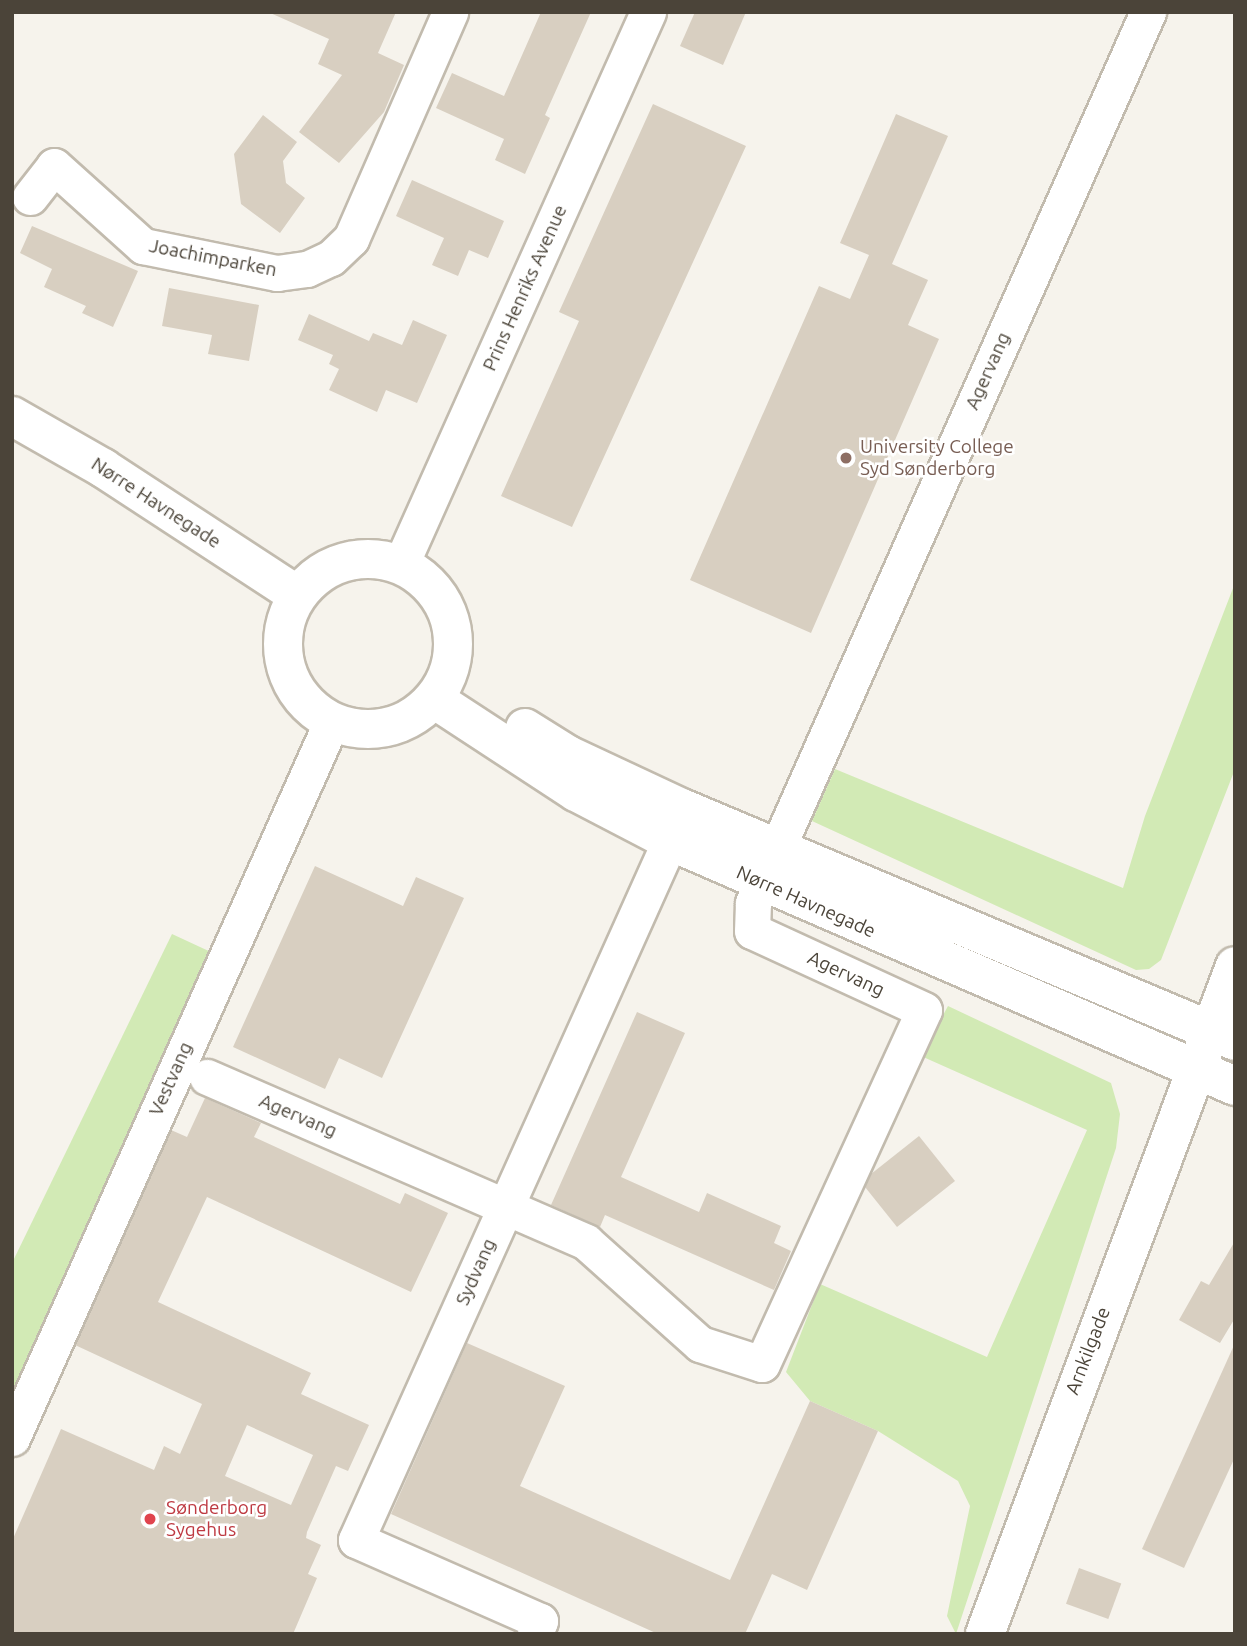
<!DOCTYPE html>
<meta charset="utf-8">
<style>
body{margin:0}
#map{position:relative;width:1247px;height:1646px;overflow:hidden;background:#f6f3ec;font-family:Ubuntu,sans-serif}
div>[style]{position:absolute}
.green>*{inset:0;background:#d2eab5}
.building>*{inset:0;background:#d8cfc1;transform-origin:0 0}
.roads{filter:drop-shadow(2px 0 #c2bbae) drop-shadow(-2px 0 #c2bbae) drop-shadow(0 2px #c2bbae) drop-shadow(0 -2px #c2bbae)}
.minor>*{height:35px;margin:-17.5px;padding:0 17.5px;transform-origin:17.5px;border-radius:17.5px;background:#fff}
.tertiary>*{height:38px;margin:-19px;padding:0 19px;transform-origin:19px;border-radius:19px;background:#fff}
.tertiary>.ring{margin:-19px;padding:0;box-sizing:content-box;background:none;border:38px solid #fff;border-radius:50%}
.dots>*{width:19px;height:19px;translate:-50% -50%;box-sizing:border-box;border:4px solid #fff;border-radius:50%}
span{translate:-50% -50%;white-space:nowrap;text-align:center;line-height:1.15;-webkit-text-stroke:5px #fff;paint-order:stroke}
.street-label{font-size:19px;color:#4b4439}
.education-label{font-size:19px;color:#785e54}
.left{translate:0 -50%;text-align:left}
.health-label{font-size:19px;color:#be3a42}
.frame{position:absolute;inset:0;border:14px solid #4b4439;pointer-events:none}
</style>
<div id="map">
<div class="green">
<div style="clip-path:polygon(1235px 583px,1235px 769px,1161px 960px,1149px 969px,1136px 970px,812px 821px,835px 769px,1123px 888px,1145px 816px)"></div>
<div style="clip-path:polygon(172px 934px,213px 953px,12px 1397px,12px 1263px)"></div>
<div style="clip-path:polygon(948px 1006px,1111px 1083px,1120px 1114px,1116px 1148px,956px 1634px,947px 1616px,970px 1506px,958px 1481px,878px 1431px,810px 1401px,786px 1372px,820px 1284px,987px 1357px,1087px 1130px,921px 1056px)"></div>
</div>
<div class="building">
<div style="clip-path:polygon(268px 12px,396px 12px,378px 53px,404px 65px,384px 112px,339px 163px,299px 132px,342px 75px,318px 64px,329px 39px)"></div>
<div style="clip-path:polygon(541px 12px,591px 12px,545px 115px,550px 118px,525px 174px,495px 160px,504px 139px,436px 108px,452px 73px,504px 96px)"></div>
<div style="clip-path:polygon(695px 12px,746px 12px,723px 65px,680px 46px)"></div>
<div style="clip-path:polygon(653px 104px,746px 146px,572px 527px,501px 496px,579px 321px,559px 312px)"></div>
<div style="clip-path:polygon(896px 114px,948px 136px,892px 264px,928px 280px,908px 325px,939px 339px,811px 633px,690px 580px,819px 286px,850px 299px,869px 255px,840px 243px)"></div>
<div style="clip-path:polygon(263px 115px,297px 142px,283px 161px,286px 183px,305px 198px,280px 233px,241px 204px,234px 154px)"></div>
<div style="clip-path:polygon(412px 180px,504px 221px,488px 258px,469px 250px,458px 276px,432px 265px,444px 238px,396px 216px)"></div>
<div style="clip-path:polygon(32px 226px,138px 271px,113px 327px,82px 313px,86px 306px,44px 287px,52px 269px,20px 253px)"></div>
<div style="clip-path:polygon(169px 288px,259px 305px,249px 361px,208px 354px,212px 335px,162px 326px)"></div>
<div style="clip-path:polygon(309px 314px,369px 341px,373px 333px,402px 345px,413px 320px,447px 335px,417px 403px,386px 390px,377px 412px,329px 390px,339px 369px,329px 364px,333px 355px,298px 340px)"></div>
<div style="clip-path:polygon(315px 866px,403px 906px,416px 877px,464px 898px,382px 1078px,339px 1058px,325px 1089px,233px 1047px)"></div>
<div style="clip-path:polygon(637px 1012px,685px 1033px,621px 1177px,699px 1212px,707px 1193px,781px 1226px,774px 1243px,791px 1251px,774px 1290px,605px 1215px,600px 1227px,551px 1205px)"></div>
<div style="clip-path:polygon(evenodd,205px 1098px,261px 1123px,254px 1137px,400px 1204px,405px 1193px,448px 1213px,411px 1292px,207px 1197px,158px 1302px,311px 1373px,301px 1394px,369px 1425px,348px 1471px,336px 1466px,307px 1532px,306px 1538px,321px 1545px,308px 1574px,317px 1578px,293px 1634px,12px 1634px,12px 1541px,61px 1429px,154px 1470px,164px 1446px,180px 1454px,202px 1404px,75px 1345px,171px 1130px,187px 1137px,205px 1098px,247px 1425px,313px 1455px,291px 1505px,225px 1476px,247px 1425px)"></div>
<div style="clip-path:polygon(919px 1136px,955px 1181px,897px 1227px,865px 1187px,871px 1174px)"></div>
<div style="clip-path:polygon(1235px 1241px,1235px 1318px,1220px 1343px,1179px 1320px,1201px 1281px,1209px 1285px)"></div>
<div style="clip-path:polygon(467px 1343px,565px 1386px,520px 1486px,730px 1580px,810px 1401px,878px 1431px,807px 1590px,772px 1574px,745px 1634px,658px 1634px,391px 1514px)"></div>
<div style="clip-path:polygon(1235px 1343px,1235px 1457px,1184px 1568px,1142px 1549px)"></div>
<div style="left:1079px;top:1568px;width:45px;height:38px;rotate:20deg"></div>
</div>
<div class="roads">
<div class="minor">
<div style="left:30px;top:197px;width:39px;rotate:-52deg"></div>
<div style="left:54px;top:166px;width:120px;rotate:42deg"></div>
<div style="left:143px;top:246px;width:137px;rotate:11.4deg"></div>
<div style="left:277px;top:273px;width:30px;rotate:-8deg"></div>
<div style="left:307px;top:269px;width:26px;rotate:-25deg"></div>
<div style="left:331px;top:258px;width:28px;rotate:-44deg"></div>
<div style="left:351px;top:239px;width:248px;rotate:-66.4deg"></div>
<div style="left:401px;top:564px;width:605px;rotate:-65.89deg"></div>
<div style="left:207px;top:1077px;width:413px;rotate:23.5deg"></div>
<div style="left:586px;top:1242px;width:153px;rotate:41.8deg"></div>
<div style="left:700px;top:1344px;width:65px;rotate:17.9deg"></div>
<div style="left:762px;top:1364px;width:389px;rotate:-65.4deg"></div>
<div style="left:924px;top:1010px;width:189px;rotate:-155.3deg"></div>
<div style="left:752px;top:931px;width:28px;rotate:-88deg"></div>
<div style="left:753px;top:903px;width:975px;rotate:-66.09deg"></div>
<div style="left:12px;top:1438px;width:785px;rotate:-65.95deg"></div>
<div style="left:535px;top:1634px;width:14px;rotate:-69deg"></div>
<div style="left:540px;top:1621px;width:201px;rotate:-156.2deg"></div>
<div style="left:356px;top:1540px;width:794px;rotate:-65.82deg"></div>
</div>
<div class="tertiary">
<div style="left:12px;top:416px;width:105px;rotate:29.7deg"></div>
<div style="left:103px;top:468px;width:232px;rotate:33.2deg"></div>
<div class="ring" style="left:283px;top:559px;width:132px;height:132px"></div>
<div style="left:434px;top:699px;width:170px;rotate:33.2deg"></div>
<div style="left:576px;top:792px;width:106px;rotate:27.5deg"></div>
<div style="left:670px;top:841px;width:616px;rotate:23.44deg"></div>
<div style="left:525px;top:728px;width:51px;rotate:32.1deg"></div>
<div style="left:568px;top:755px;width:128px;rotate:25deg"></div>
<div style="left:684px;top:809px;width:598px;rotate:22.83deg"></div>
<div style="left:985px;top:1634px;width:713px;rotate:-69.48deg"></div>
</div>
</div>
<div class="dots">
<div style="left:846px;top:458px;background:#8d6e63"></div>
<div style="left:150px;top:1519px;background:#e0444e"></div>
</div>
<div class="street-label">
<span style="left:213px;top:258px;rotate:11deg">Joachimparken</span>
<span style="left:525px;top:288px;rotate:-66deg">Prins Henriks Avenue</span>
<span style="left:988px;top:371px;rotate:-66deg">Agervang</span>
<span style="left:156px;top:503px;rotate:33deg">Nørre Havnegade</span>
<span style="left:806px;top:902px;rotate:24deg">Nørre Havnegade</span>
<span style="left:846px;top:974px;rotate:25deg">Agervang</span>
<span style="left:171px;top:1079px;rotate:-66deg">Vestvang</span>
<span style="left:298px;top:1116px;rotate:23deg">Agervang</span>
<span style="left:476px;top:1272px;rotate:-66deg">Sydvang</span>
<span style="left:1088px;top:1351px;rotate:-69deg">Arnkilgade</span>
</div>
<div class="education-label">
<span class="left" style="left:860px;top:458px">University College<br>Syd Sønderborg</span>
</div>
<div class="health-label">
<span class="left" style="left:166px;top:1519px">Sønderborg<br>Sygehus</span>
</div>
<div class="frame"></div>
</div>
